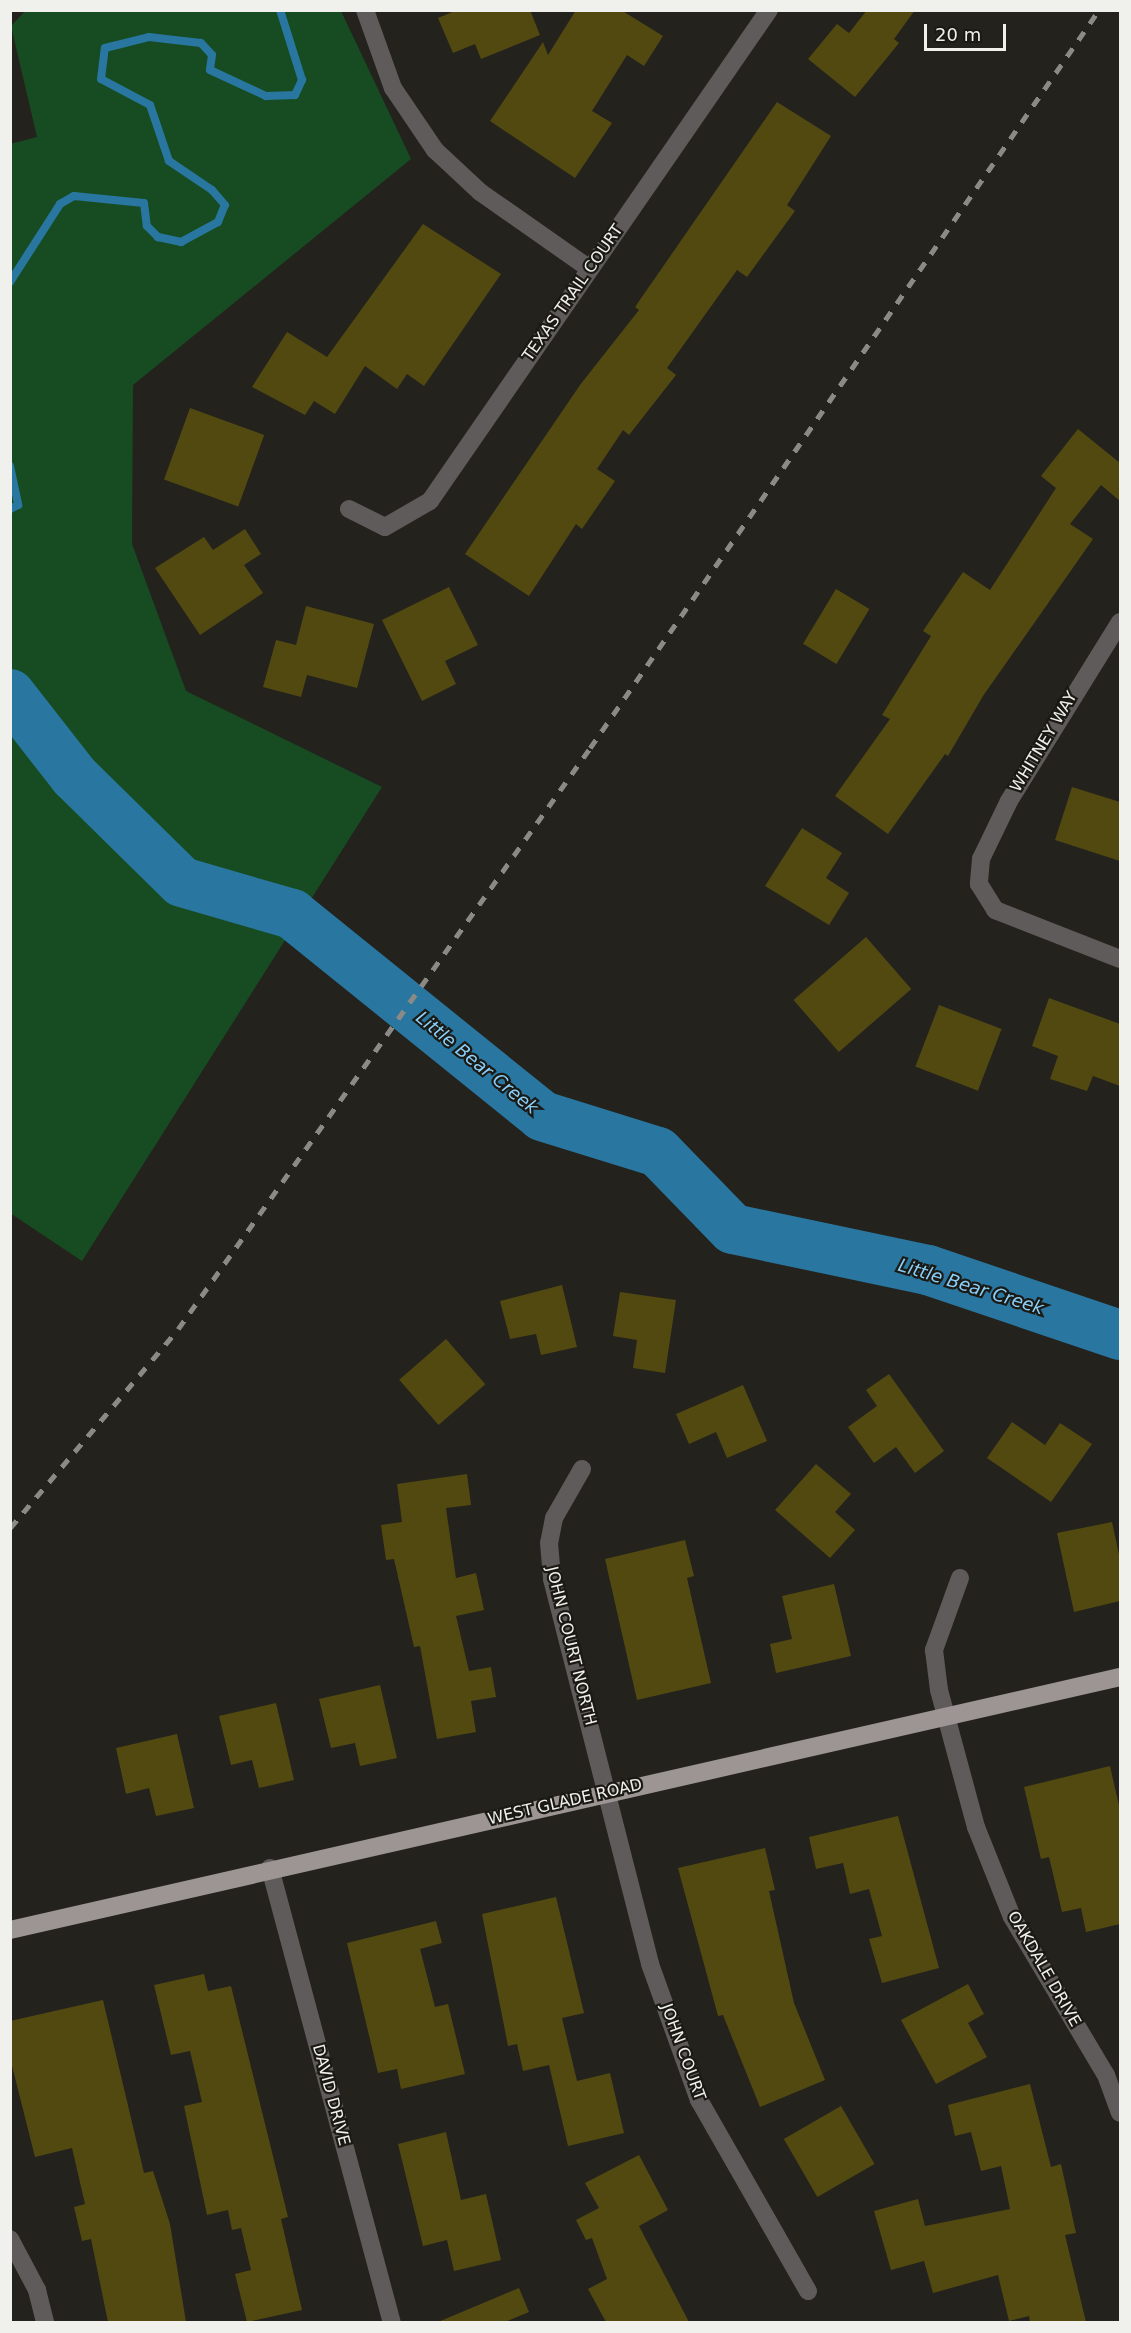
<!DOCTYPE html>
<style>
body{margin:0}
#map{position:relative;width:1131px;height:2333px;overflow:hidden;background:#23221d;font-family:"DejaVu Sans",sans-serif}
div>[style]{position:absolute}
.green>*{inset:0;background:#174c22}
.stream>*{height:8px;margin:-4px;padding:0 4px;transform-origin:4px;border-radius:4px;background:#2977a0}
.river>*{height:50px;margin:-25px;padding:0 25px;transform-origin:25px;border-radius:25px;background:#2977a0}
.building>*{inset:0;background:#524911;transform-origin:0 0}
.minor>*{height:18px;margin:-9px;padding:0 9px;transform-origin:9px;border-radius:9px;background:#5f5b5b}
.major>*{height:18px;margin:-9px;padding:0 9px;transform-origin:9px;border-radius:9px;background:#9c9594}
.rail>*{height:4.5px;margin-top:-2.25px;transform-origin:0;background:repeating-linear-gradient(90deg,#8b8a86 0 10px,transparent 0 20px)}
span{translate:-50% -50%;white-space:nowrap;text-align:center;line-height:1.15;-webkit-text-stroke:4.5px #1a1913;paint-order:stroke}
.street-label{font-size:16px;color:#f0f0ec}
.water-label{font-size:18px;color:#8acff9;font-style:italic}
.frame{position:absolute;inset:0;border:12px solid #f0f0ec;pointer-events:none}
.scale{position:absolute;left:924px;top:24px;width:82px;height:27px;box-sizing:border-box;border:3px solid #f0f0ec;border-top:0;padding-left:8px;font-size:18px;line-height:21px;white-space:nowrap;color:#f0f0ec;-webkit-text-stroke:4px #1a1913;paint-order:stroke}
</style>
<div id="map">
<div class="green">
<div style="clip-path:polygon(26px 10px,341px 11px,411px 159px,133px 385px,132px 544px,186px 691px,382px 787px,82px 1261px,10px 1213px,10px 144px,37px 137px,11px 26px)"></div>
</div>
<div class="stream">
<div style="left:10px;top:282px;width:93px;rotate:-57.3deg"></div>
<div style="left:60px;top:204px;width:16px;rotate:-30deg"></div>
<div style="left:74px;top:196px;width:70px;rotate:5.7deg"></div>
<div style="left:144px;top:203px;width:23px;rotate:83deg"></div>
<div style="left:147px;top:226px;width:16px;rotate:45deg"></div>
<div style="left:158px;top:237px;width:24px;rotate:12deg"></div>
<div style="left:181px;top:242px;width:42px;rotate:-28.4deg"></div>
<div style="left:218px;top:222px;width:18px;rotate:-68deg"></div>
<div style="left:225px;top:205px;width:20px;rotate:-131deg"></div>
<div style="left:212px;top:190px;width:52px;rotate:-146deg"></div>
<div style="left:169px;top:161px;width:59px;rotate:-108.7deg"></div>
<div style="left:150px;top:105px;width:55px;rotate:-152deg"></div>
<div style="left:101px;top:79px;width:31px;rotate:-83deg"></div>
<div style="left:105px;top:48px;width:45px;rotate:-14deg"></div>
<div style="left:149px;top:37px;width:52px;rotate:6.6deg"></div>
<div style="left:201px;top:43px;width:16px;rotate:47deg"></div>
<div style="left:212px;top:55px;width:15px;rotate:98deg"></div>
<div style="left:210px;top:70px;width:62px;rotate:24.9deg"></div>
<div style="left:266px;top:96px;width:29px;rotate:-2deg"></div>
<div style="left:295px;top:95px;width:17px;rotate:-65deg"></div>
<div style="left:302px;top:80px;width:73px;rotate:-107.4deg"></div>
<div style="left:10px;top:466px;width:40px;rotate:78deg"></div>
<div style="left:18px;top:505px;width:9px;rotate:153deg"></div>
</div>
<div class="river">
<div style="left:10px;top:694px;width:104px;rotate:52deg"></div>
<div style="left:74px;top:776px;width:151px;rotate:44.5deg"></div>
<div style="left:182px;top:882px;width:115px;rotate:16.2deg"></div>
<div style="left:292px;top:914px;width:321px;rotate:38.9deg"></div>
<div style="left:542px;top:1116px;width:121px;rotate:17.2deg"></div>
<div style="left:658px;top:1152px;width:107px;rotate:45.8deg"></div>
<div style="left:733px;top:1229px;width:199px;rotate:11.9deg"></div>
<div style="left:928px;top:1270px;width:203px;rotate:18.7deg"></div>
</div>
<div class="building">
<div style="clip-path:polygon(457px 10px,530px 10px,540px 35px,481px 59px,475px 44px,453px 53px,438px 18px)"></div>
<div style="clip-path:polygon(576px 10px,621px 10px,663px 36px,644px 66px,627px 55px,592px 111px,612px 123px,575px 178px,490px 121px,543px 42px,548px 55px)"></div>
<div style="clip-path:polygon(867px 10px,915px 10px,894px 39px,899px 43px,855px 97px,808px 59px,837px 24px,849px 33px)"></div>
<div style="clip-path:polygon(777px 102px,831px 136px,787px 205px,795px 211px,747px 277px,737px 270px,667px 368px,676px 375px,629px 435px,623px 430px,597px 469px,615px 481px,582px 529px,576px 524px,529px 596px,465px 554px,580px 385px,639px 310px,635px 307px)"></div>
<div style="clip-path:polygon(423px 224px,501px 274px,424px 386px,407px 374px,397px 389px,365px 366px,335px 414px,314px 401px,305px 415px,252px 387px,287px 332px,327px 357px)"></div>
<div style="left:190px;top:408px;width:79px;height:76px;rotate:20deg"></div>
<div style="clip-path:polygon(1078px 429px,1120px 463px,1120px 501px,1101px 485px,1070px 524px,1093px 539px,983px 696px,948px 756px,945px 754px,888px 834px,835px 796px,890px 719px,882px 715px,931px 636px,923px 631px,963px 572px,990px 590px,1056px 488px,1041px 476px)"></div>
<div style="clip-path:polygon(245px 529px,261px 554px,244px 565px,263px 593px,200px 635px,155px 568px,204px 537px,213px 550px)"></div>
<div style="clip-path:polygon(449px 587px,478px 645px,445px 661px,456px 684px,422px 701px,382px 620px)"></div>
<div style="left:836px;top:589px;width:39px;height:64px;rotate:31deg"></div>
<div style="clip-path:polygon(306px 606px,374px 624px,357px 688px,307px 675px,301px 697px,263px 687px,276px 640px,296px 645px)"></div>
<div style="clip-path:polygon(1072px 787px,1120px 802px,1120px 861px,1055px 840px)"></div>
<div style="clip-path:polygon(802px 828px,842px 853px,826px 878px,849px 893px,829px 925px,765px 886px)"></div>
<div style="left:866px;top:937px;width:69px;height:96px;rotate:49deg"></div>
<div style="clip-path:polygon(1049px 998px,1120px 1024px,1120px 1086px,1093px 1076px,1087px 1091px,1050px 1079px,1058px 1056px,1032px 1046px)"></div>
<div style="left:939px;top:1005px;width:67px;height:66px;rotate:21deg"></div>
<div style="clip-path:polygon(562px 1285px,577px 1347px,541px 1355px,536px 1334px,510px 1339px,500px 1301px)"></div>
<div style="clip-path:polygon(620px 1292px,676px 1300px,665px 1373px,633px 1368px,637px 1340px,613px 1336px)"></div>
<div style="left:446px;top:1339px;width:60px;height:62px;rotate:49deg"></div>
<div style="clip-path:polygon(889px 1374px,944px 1451px,915px 1473px,896px 1447px,874px 1463px,848px 1427px,877px 1406px,866px 1390px)"></div>
<div style="clip-path:polygon(743px 1385px,767px 1441px,727px 1458px,716px 1432px,689px 1444px,676px 1414px)"></div>
<div style="clip-path:polygon(1012px 1422px,1045px 1445px,1060px 1423px,1092px 1444px,1051px 1502px,987px 1458px)"></div>
<div style="clip-path:polygon(816px 1464px,851px 1494px,835px 1512px,855px 1530px,830px 1558px,775px 1510px)"></div>
<div style="clip-path:polygon(467px 1474px,471px 1505px,446px 1508px,456px 1578px,476px 1573px,484px 1610px,456px 1616px,469px 1671px,491px 1667px,496px 1697px,471px 1701px,476px 1732px,437px 1739px,420px 1646px,414px 1647px,394px 1559px,386px 1560px,381px 1525px,402px 1522px,397px 1484px)"></div>
<div style="clip-path:polygon(1112px 1522px,1120px 1559px,1120px 1601px,1074px 1612px,1057px 1533px)"></div>
<div style="clip-path:polygon(685px 1540px,694px 1576px,687px 1578px,711px 1683px,637px 1700px,605px 1559px)"></div>
<div style="clip-path:polygon(834px 1584px,851px 1656px,776px 1673px,770px 1644px,792px 1639px,782px 1596px)"></div>
<div style="clip-path:polygon(380px 1685px,397px 1758px,360px 1766px,355px 1743px,331px 1748px,319px 1699px)"></div>
<div style="clip-path:polygon(276px 1703px,294px 1780px,259px 1788px,252px 1760px,231px 1765px,219px 1716px)"></div>
<div style="clip-path:polygon(177px 1734px,194px 1808px,156px 1816px,149px 1788px,126px 1794px,116px 1748px)"></div>
<div style="clip-path:polygon(1110px 1766px,1120px 1810px,1120px 1924px,1086px 1932px,1081px 1908px,1062px 1912px,1049px 1857px,1041px 1859px,1024px 1787px)"></div>
<div style="clip-path:polygon(898px 1816px,939px 1968px,882px 1983px,869px 1939px,882px 1936px,869px 1889px,850px 1894px,843px 1863px,816px 1869px,809px 1837px)"></div>
<div style="clip-path:polygon(765px 1848px,775px 1890px,769px 1891px,794px 2003px,825px 2080px,760px 2107px,723px 2015px,718px 2016px,678px 1868px)"></div>
<div style="clip-path:polygon(556px 1897px,584px 2013px,562px 2018px,577px 2081px,610px 2073px,624px 2133px,568px 2146px,549px 2065px,523px 2071px,517px 2044px,508px 2046px,482px 1914px)"></div>
<div style="clip-path:polygon(436px 1921px,442px 1943px,420px 1949px,435px 2007px,448px 2004px,465px 2074px,401px 2089px,397px 2069px,378px 2073px,347px 1943px)"></div>
<div style="clip-path:polygon(204px 1974px,208px 1991px,231px 1986px,288px 2217px,281px 2219px,302px 2310px,247px 2322px,235px 2274px,251px 2270px,241px 2228px,232px 2230px,228px 2210px,207px 2215px,184px 2106px,202px 2102px,190px 2051px,171px 2055px,154px 1985px)"></div>
<div style="clip-path:polygon(968px 1984px,984px 2014px,968px 2023px,987px 2057px,936px 2084px,901px 2020px)"></div>
<div style="clip-path:polygon(103px 2000px,144px 2173px,153px 2171px,170px 2224px,186px 2322px,108px 2322px,91px 2239px,82px 2241px,74px 2207px,85px 2204px,72px 2148px,35px 2157px,10px 2058px,10px 2021px)"></div>
<div style="clip-path:polygon(1030px 2084px,1051px 2167px,1061px 2164px,1076px 2233px,1065px 2235px,1086px 2322px,1030px 2322px,1029px 2316px,1009px 2321px,998px 2275px,933px 2293px,924px 2261px,891px 2270px,874px 2211px,918px 2199px,925px 2226px,1010px 2209px,1001px 2166px,981px 2171px,971px 2132px,955px 2136px,948px 2105px)"></div>
<div style="left:841px;top:2106px;width:67px;height:66px;rotate:60deg"></div>
<div style="clip-path:polygon(446px 2132px,461px 2200px,486px 2194px,501px 2260px,454px 2271px,447px 2240px,423px 2246px,398px 2144px)"></div>
<div style="clip-path:polygon(639px 2155px,668px 2210px,639px 2226px,689px 2322px,606px 2322px,588px 2289px,607px 2279px,592px 2238px,586px 2240px,576px 2220px,599px 2208px,585px 2183px)"></div>
<div style="clip-path:polygon(519px 2288px,529px 2312px,505px 2322px,438px 2322px)"></div>
</div>
<div class="minor">
<div style="left:365px;top:10px;width:83px;rotate:70.3deg"></div>
<div style="left:393px;top:88px;width:75px;rotate:55.9deg"></div>
<div style="left:435px;top:150px;width:62px;rotate:43deg"></div>
<div style="left:480px;top:192px;width:134px;rotate:35deg"></div>
<div style="left:349px;top:509px;width:40px;rotate:26.6deg"></div>
<div style="left:385px;top:527px;width:52px;rotate:-30deg"></div>
<div style="left:430px;top:501px;width:597px;rotate:-55.38deg"></div>
<div style="left:1120px;top:622px;width:211px;rotate:121.8deg"></div>
<div style="left:1009px;top:801px;width:64px;rotate:115.8deg"></div>
<div style="left:981px;top:859px;width:25px;rotate:95deg"></div>
<div style="left:979px;top:884px;width:31px;rotate:58deg"></div>
<div style="left:995px;top:910px;width:134px;rotate:21.4deg"></div>
<div style="left:582px;top:1469px;width:56px;rotate:119.7deg"></div>
<div style="left:554px;top:1518px;width:25px;rotate:101deg"></div>
<div style="left:549px;top:1543px;width:36px;rotate:85deg"></div>
<div style="left:552px;top:1579px;width:397px;rotate:75.7deg"></div>
<div style="left:650px;top:1964px;width:145px;rotate:70.2deg"></div>
<div style="left:699px;top:2100px;width:220px;rotate:60.3deg"></div>
<div style="left:960px;top:1578px;width:77px;rotate:109.9deg"></div>
<div style="left:934px;top:1650px;width:40px;rotate:82.9deg"></div>
<div style="left:939px;top:1690px;width:142px;rotate:74.9deg"></div>
<div style="left:976px;top:1827px;width:97px;rotate:68.2deg"></div>
<div style="left:1012px;top:1917px;width:184px;rotate:59.3deg"></div>
<div style="left:1106px;top:2075px;width:40px;rotate:69.8deg"></div>
<div style="left:270px;top:1868px;width:470px;rotate:75deg"></div>
<div style="left:10px;top:2239px;width:58px;rotate:62.1deg"></div>
<div style="left:37px;top:2290px;width:33px;rotate:76deg"></div>
</div>
<div class="major">
<div style="left:10px;top:1930px;width:1138px;rotate:-12.84deg"></div>
</div>
<div class="rail">
<div style="left:10px;top:1528px;width:260px;rotate:-49.8deg"></div>
<div style="left:178px;top:1329px;width:712px;rotate:-54.66deg"></div>
<div style="left:590px;top:748px;width:897px;rotate:-55.41deg"></div>
</div>
<div class="street-label">
<span style="left:573px;top:293px;rotate:-55deg">TEXAS TRAIL COURT</span>
<span style="left:1044px;top:742px;rotate:-59deg">WHITNEY WAY</span>
<span style="left:571px;top:1646px;rotate:76deg">JOHN COURT NORTH</span>
<span style="left:565px;top:1802px;rotate:-13deg">WEST GLADE ROAD</span>
<span style="left:1044px;top:1969px;rotate:60deg">OAKDALE DRIVE</span>
<span style="left:683px;top:2052px;rotate:70deg">JOHN COURT</span>
<span style="left:331px;top:2095px;rotate:75deg">DAVID DRIVE</span>
</div>
<div class="water-label">
<span style="left:477px;top:1063px;rotate:39deg">Little Bear Creek</span>
<span style="left:971px;top:1287px;rotate:17deg">Little Bear Creek</span>
</div>
<div class="frame"></div>
<div class="scale">20 m</div>
</div>
